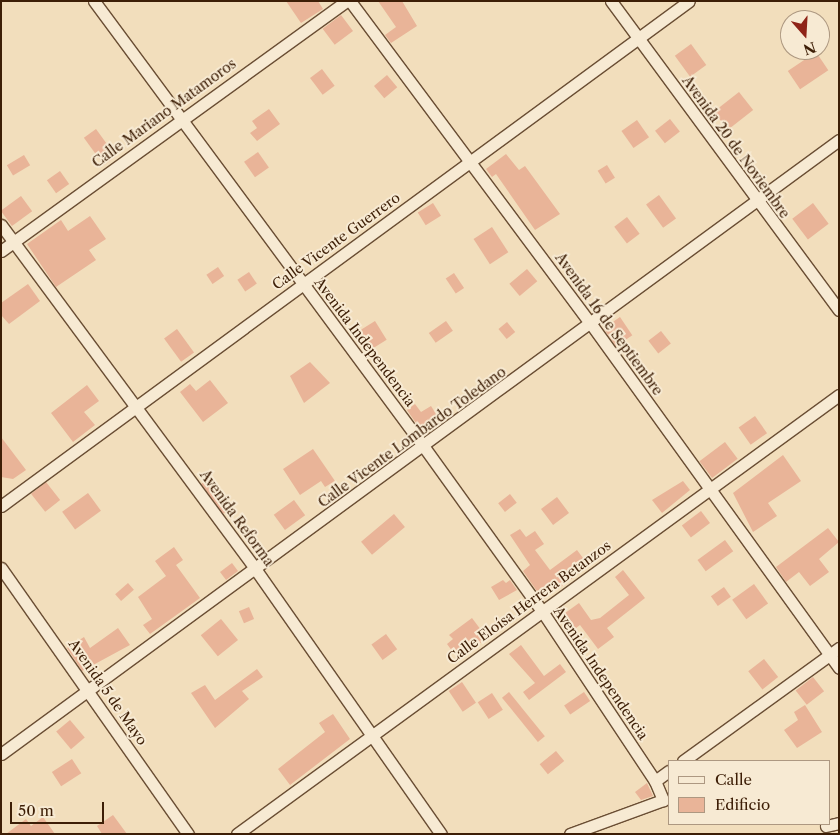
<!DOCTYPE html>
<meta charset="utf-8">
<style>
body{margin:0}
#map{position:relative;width:840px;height:835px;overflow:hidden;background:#f2debc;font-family:"Libre Caslon Text",serif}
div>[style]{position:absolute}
.building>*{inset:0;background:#e9b498;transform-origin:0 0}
.roads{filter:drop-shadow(1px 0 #6a4e34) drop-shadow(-1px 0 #6a4e34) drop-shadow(0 1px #6a4e34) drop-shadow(0 -1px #6a4e34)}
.minor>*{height:11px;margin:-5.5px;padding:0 5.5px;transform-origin:5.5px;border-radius:5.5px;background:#f7ead3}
span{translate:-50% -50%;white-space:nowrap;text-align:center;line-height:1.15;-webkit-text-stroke:4px #f7ead3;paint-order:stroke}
.street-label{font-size:14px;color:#3d1e06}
.frame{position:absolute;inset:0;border:2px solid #3d1e06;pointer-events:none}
.legend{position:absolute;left:668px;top:760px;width:162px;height:65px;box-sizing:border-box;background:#f7ead3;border:1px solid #ad9881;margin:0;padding:6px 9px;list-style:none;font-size:15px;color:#3d1e06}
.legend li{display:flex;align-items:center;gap:10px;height:25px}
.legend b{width:25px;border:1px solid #ad9881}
.north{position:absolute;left:780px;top:10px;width:50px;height:50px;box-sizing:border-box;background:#f7ead3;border:1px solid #ad9881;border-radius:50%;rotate:161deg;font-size:14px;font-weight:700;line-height:20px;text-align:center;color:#3d1e06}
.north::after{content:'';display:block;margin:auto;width:18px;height:22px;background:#8f2418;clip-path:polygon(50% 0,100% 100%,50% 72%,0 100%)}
.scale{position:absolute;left:10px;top:802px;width:94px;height:22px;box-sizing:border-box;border:2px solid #3d1e06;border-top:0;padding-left:6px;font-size:15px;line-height:18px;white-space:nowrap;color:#3d1e06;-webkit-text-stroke:4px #f7ead3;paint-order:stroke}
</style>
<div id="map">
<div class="building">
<div style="clip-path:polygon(286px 1px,318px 1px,323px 9px,301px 23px)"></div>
<div style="clip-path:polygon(378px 1px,402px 1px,417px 26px,391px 43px,385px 35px,396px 27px)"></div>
<div style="left:341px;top:15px;width:20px;height:23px;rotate:53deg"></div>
<div style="left:691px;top:44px;width:26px;height:20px;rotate:54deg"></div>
<div style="left:816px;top:52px;width:22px;height:34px;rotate:56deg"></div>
<div style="left:322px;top:69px;width:21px;height:15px;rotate:53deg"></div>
<div style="left:387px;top:75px;width:16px;height:17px;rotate:50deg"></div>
<div style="left:739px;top:92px;width:23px;height:32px;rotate:52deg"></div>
<div style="clip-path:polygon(269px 109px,280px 124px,257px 141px,250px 133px,257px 128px,252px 121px)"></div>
<div style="left:670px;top:119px;width:16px;height:19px;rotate:52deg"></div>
<div style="left:637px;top:120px;width:21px;height:19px;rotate:55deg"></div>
<div style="left:96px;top:129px;width:34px;height:15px;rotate:54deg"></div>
<div style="left:258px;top:152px;width:19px;height:17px;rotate:55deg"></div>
<div style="clip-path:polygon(506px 154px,519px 170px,525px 166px,560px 214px,535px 230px,496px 174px,492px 177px,486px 169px)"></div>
<div style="left:24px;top:155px;width:12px;height:20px;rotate:59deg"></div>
<div style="left:607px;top:165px;width:15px;height:11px;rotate:58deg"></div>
<div style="left:60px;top:171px;width:16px;height:16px;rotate:55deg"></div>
<div style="left:659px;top:195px;width:29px;height:16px;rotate:54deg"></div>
<div style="left:21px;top:196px;width:19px;height:25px;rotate:54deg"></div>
<div style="left:433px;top:203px;width:15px;height:18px;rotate:58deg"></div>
<div style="left:813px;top:203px;width:26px;height:26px;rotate:53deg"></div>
<div style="clip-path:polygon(90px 216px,106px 239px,89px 250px,96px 260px,56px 287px,27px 244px,61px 220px,68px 231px)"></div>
<div style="left:627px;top:217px;width:21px;height:16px;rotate:53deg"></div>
<div style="left:492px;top:227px;width:30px;height:22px;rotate:57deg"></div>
<div style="left:218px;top:267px;width:11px;height:14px;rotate:56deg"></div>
<div style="left:527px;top:269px;width:16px;height:23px;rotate:50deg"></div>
<div style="left:249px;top:272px;width:14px;height:14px;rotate:56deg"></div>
<div style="left:454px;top:273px;width:18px;height:10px;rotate:56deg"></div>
<div style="clip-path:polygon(28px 284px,40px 301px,9px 324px,1px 315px,1px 303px)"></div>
<div style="left:620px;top:317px;width:22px;height:20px;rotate:56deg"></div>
<div style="left:375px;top:321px;width:22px;height:18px;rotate:58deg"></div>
<div style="left:446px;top:321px;width:12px;height:21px;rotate:55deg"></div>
<div style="left:507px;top:322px;width:13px;height:11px;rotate:51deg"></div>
<div style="left:177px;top:329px;width:29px;height:16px;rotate:54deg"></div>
<div style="left:661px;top:331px;width:16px;height:16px;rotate:52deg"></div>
<div style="clip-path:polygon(310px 362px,330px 383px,304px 403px,290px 376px)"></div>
<div style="clip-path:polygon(210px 380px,228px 403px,203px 422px,180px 392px,190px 384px,196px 391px)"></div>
<div style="clip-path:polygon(87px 385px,99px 401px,84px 412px,95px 425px,73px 442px,51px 413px)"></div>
<div style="clip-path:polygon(415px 404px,421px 412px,431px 406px,440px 420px,422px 432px,407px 410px)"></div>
<div style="left:755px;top:416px;width:21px;height:20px;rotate:55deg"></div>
<div style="clip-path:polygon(1px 437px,26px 470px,13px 479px,1px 477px)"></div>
<div style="left:725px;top:442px;width:21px;height:32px;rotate:53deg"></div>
<div style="clip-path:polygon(313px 449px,335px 481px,325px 487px,321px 481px,300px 495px,283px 469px)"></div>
<div style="clip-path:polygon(783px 455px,801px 481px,768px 503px,777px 516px,753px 532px,733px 493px)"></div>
<div style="left:211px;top:477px;width:37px;height:12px;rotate:55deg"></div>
<div style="clip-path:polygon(683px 481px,690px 490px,662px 513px,652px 500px)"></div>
<div style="left:46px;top:482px;width:23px;height:19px;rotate:52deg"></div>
<div style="left:88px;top:493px;width:22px;height:32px;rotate:54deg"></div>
<div style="left:510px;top:494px;width:11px;height:15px;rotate:52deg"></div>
<div style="left:557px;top:497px;width:20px;height:20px;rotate:53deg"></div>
<div style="left:294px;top:500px;width:19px;height:25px;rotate:54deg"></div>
<div style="left:701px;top:511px;width:15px;height:24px;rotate:53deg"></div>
<div style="left:394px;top:514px;width:17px;height:43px;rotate:50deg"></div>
<div style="clip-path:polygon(828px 528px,839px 542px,819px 559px,829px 572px,810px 586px,799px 572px,786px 582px,776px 567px)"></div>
<div style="clip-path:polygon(520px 529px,526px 537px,535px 531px,544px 544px,535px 550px,550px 570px,577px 550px,589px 566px,543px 600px,523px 571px,530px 565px,510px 535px)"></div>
<div style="left:725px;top:540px;width:14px;height:34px;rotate:54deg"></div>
<div style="clip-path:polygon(174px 547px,183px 560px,176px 565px,200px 598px,150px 634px,143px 625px,152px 619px,138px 597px,166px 576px,155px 561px)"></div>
<div style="left:232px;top:563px;width:10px;height:15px;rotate:53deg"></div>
<div style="clip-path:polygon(623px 570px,645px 598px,607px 628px,614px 637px,598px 649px,580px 625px,572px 631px,561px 616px,579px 603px,591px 620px,600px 618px,629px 595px,615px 577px)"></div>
<div style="clip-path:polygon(503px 580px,506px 583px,510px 580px,517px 590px,499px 600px,491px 587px)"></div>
<div style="left:128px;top:583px;width:9px;height:17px;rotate:49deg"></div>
<div style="left:754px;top:584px;width:24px;height:27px;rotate:54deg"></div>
<div style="left:724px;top:587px;width:12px;height:16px;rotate:55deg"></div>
<div style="left:249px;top:607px;width:13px;height:11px;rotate:67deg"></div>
<div style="clip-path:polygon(472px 618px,487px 638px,458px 659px,447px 644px,453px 639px,449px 635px)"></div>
<div style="left:221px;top:619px;width:27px;height:26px;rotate:51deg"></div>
<div style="clip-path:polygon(118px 628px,130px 645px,82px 671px,67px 648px,84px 637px,90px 648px)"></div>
<div style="left:386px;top:634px;width:19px;height:18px;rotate:54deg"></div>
<div style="clip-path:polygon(521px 645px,544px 676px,560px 664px,566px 672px,529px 700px,523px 692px,535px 683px,509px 654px)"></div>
<div style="left:764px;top:659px;width:23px;height:20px;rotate:52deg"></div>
<div style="clip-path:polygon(257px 669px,263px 677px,242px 691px,249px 699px,215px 728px,191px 693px,205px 685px,215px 700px)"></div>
<div style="left:813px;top:677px;width:18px;height:22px;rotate:52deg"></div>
<div style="left:462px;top:682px;width:25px;height:16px;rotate:56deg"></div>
<div style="left:509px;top:692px;width:57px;height:9px;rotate:51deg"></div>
<div style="left:584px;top:692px;width:11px;height:24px;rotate:56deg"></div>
<div style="left:492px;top:693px;width:20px;height:17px;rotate:57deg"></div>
<div style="clip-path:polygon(805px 705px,822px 732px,797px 748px,784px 730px,798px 720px,794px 712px)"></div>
<div style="clip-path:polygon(333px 714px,350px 739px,290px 785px,278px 769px,325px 732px,319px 723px)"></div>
<div style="left:70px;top:720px;width:23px;height:18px;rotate:50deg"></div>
<div style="left:556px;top:751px;width:13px;height:21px;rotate:51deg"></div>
<div style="left:72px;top:759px;width:17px;height:24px;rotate:57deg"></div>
<div style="clip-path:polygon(647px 783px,653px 796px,641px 800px,635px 792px)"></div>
<div style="clip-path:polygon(113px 815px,127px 834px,102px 834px,97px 826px)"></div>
<div style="clip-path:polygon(43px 817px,55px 834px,6px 834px,26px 819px,31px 826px)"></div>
</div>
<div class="roads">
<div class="minor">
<div style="left:94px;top:1px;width:555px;rotate:53.5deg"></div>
<div style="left:424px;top:447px;width:202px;rotate:54.3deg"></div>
<div style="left:542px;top:611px;width:204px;rotate:56.4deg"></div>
<div style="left:655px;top:781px;width:21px;rotate:67deg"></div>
<div style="left:663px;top:800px;width:99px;rotate:159.9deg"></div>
<div style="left:350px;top:1px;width:403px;rotate:53.3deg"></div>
<div style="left:591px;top:324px;width:424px;rotate:54.2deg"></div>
<div style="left:611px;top:1px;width:384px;rotate:53.6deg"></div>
<div style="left:1px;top:225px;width:429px;rotate:53.5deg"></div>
<div style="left:256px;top:570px;width:322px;rotate:55deg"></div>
<div style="left:1px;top:251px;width:426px;rotate:-35.9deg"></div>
<div style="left:1px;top:506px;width:853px;rotate:-36.28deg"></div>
<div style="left:1px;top:568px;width:325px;rotate:54.9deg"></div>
<div style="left:1px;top:754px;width:1039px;rotate:-36.23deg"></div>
<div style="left:683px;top:761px;width:193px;rotate:-35.9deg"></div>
<div style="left:655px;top:781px;width:17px;rotate:-36deg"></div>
<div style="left:826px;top:826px;width:13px;rotate:-13deg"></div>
<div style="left:237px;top:834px;width:745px;rotate:-36.1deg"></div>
</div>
</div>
<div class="street-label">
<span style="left:164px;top:113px;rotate:-36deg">Calle Mariano Matamoros</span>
<span style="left:736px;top:147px;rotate:54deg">Avenida 20 de Noviembre</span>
<span style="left:336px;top:241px;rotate:-36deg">Calle Vicente Guerrero</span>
<span style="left:609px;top:324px;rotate:54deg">Avenida 16 de Septiembre</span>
<span style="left:365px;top:342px;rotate:53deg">Avenida Independencia</span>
<span style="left:412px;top:437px;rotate:-36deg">Calle Vicente Lombardo Toledano</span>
<span style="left:237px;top:518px;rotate:54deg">Avenida Reforma</span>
<span style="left:529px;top:602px;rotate:-36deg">Calle Eloísa Herrera Betanzos</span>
<span style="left:601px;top:673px;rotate:56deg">Avenida Independencia</span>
<span style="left:108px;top:692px;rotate:55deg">Avenida 5 de Mayo</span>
</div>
<div class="frame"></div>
<ul class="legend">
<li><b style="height:6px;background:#f7ead3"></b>Calle</li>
<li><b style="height:14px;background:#e9b498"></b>Edificio</li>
</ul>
<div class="north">N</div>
<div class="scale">50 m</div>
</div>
